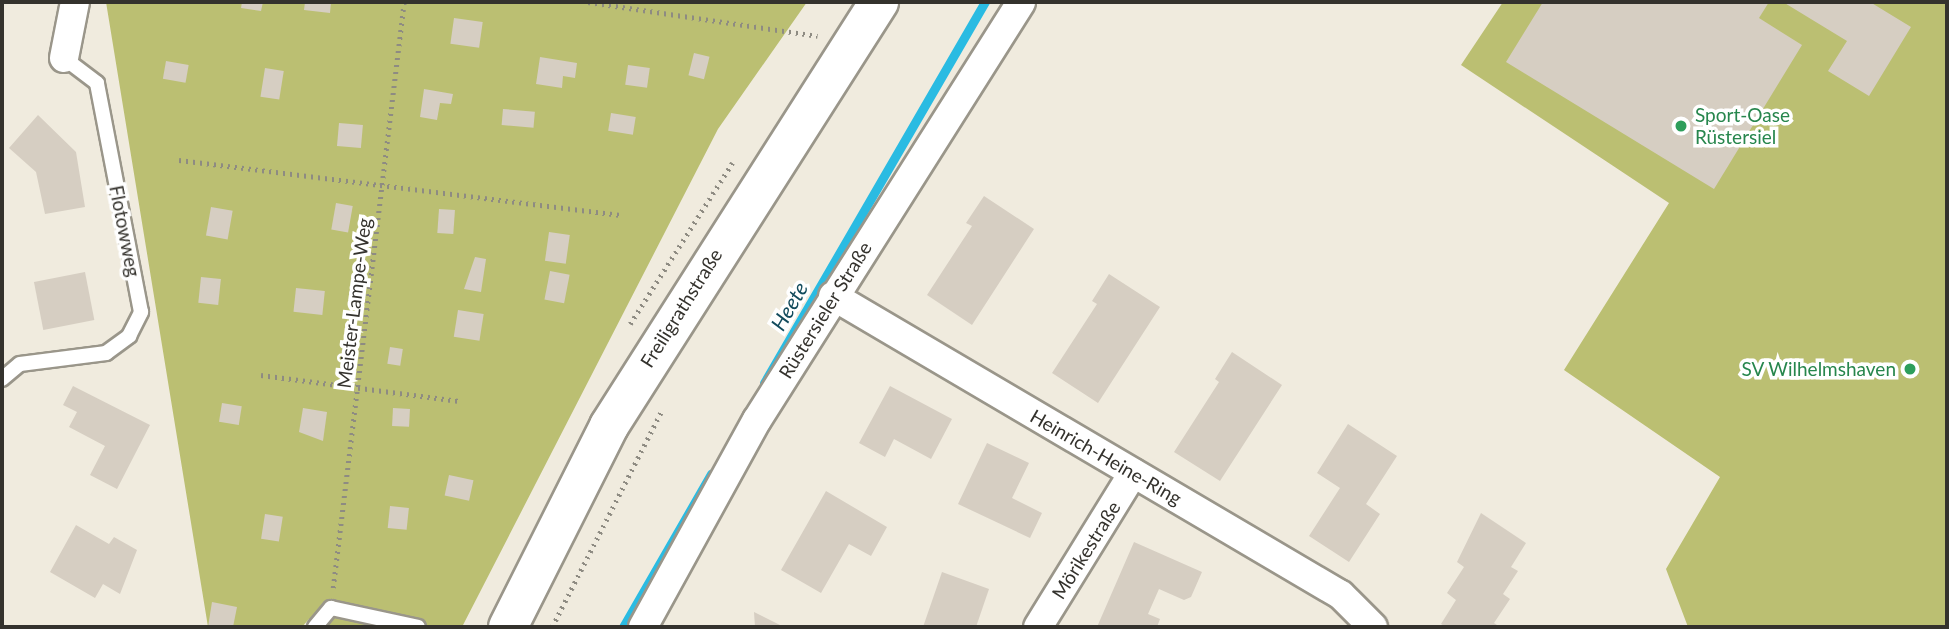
<!DOCTYPE html>
<meta charset="utf-8">
<style>
body{margin:0}
#map{position:relative;width:1949px;height:629px;overflow:hidden;background:#f0ebde;font-family:Lato,sans-serif}
div>[style]{position:absolute}
.green>*{inset:0;background:#bbbf72}
.stream>*{height:9px;margin:-4.5px;padding:0 4.5px;transform-origin:4.5px;border-radius:4.5px;background:#2abbe2}
.building>*{inset:0;background:#d6cec2;transform-origin:0 0}
.path>*{height:4.5px;margin-top:-2.25px;transform-origin:0;background:repeating-linear-gradient(90deg,#8e8b82 0 2px,transparent 0 7px)}
.roads{filter:drop-shadow(2px 0 #9a968a) drop-shadow(-2px 0 #9a968a) drop-shadow(0 2px #9a968a) drop-shadow(0 -2px #9a968a)}
.lane>*{height:14px;margin:-7px;padding:0 7px;transform-origin:7px;border-radius:7px;background:#fff}
.street>*{height:28px;margin:-14px;padding:0 14px;transform-origin:14px;border-radius:14px;background:#fff}
.secondary>*{height:38px;margin:-19px;padding:0 19px;transform-origin:19px;border-radius:19px;background:#fff}
.dots>*{width:19px;height:19px;translate:-50% -50%;box-sizing:border-box;border:4px solid #fff;border-radius:50%}
span{translate:-50% -50%;white-space:nowrap;text-align:center;line-height:1.15;-webkit-text-stroke:7px #fff;paint-order:stroke}
.leisure-label{font-size:19px;color:#27864d}
.left{translate:0 -50%;text-align:left}
.right{translate:-100% -50%;text-align:right}
.street-label{font-size:19px;color:#34322d}
.water-label{font-size:21px;color:#124b5c;font-style:italic}
.frame{position:absolute;inset:0;border:4px solid #34322d;pointer-events:none}
</style>
<div id="map">
<div class="green">
<div style="clip-path:polygon(106px 2px,807px 2px,718px 129px,462px 627px,325px 627px,327px 624px,309px 619px,302px 627px,208px 627px)"></div>
<div style="clip-path:polygon(1503px 2px,1947px 2px,1947px 627px,1688px 627px,1666px 569px,1720px 477px,1564px 370px,1669px 203px,1461px 65px)"></div>
</div>
<div class="stream">
<div style="left:764px;top:383px;width:440px;rotate:-59.9deg"></div>
<div style="left:623px;top:627px;width:177px;rotate:-60.1deg"></div>
</div>
<div class="building">
<div style="clip-path:polygon(242px 2px,263px 2px,261px 11px,241px 8px)"></div>
<div style="clip-path:polygon(305px 2px,331px 2px,330px 13px,304px 10px)"></div>
<div style="clip-path:polygon(1543px 2px,1769px 2px,1759px 18px,1802px 45px,1714px 189px,1506px 62px)"></div>
<div style="clip-path:polygon(1783px 2px,1870px 2px,1911px 27px,1869px 96px,1828px 71px,1847px 41px)"></div>
<div style="left:454px;top:18px;width:29px;height:26px;rotate:8deg"></div>
<div style="left:694px;top:53px;width:16px;height:23px;rotate:14deg"></div>
<div style="clip-path:polygon(540px 57px,577px 63px,575px 78px,563px 76px,562px 88px,536px 84px)"></div>
<div style="left:166px;top:61px;width:23px;height:18px;rotate:10deg"></div>
<div style="left:628px;top:65px;width:22px;height:20px;rotate:8deg"></div>
<div style="left:265px;top:68px;width:19px;height:29px;rotate:9deg"></div>
<div style="clip-path:polygon(424px 89px,453px 94px,451px 104px,440px 103px,437px 120px,420px 117px)"></div>
<div style="left:503px;top:109px;width:32px;height:16px;rotate:5deg"></div>
<div style="left:611px;top:113px;width:25px;height:18px;rotate:9deg"></div>
<div style="clip-path:polygon(38px 115px,76px 152px,85px 207px,45px 214px,36px 172px,9px 148px)"></div>
<div style="left:339px;top:123px;width:24px;height:23px;rotate:5deg"></div>
<div style="clip-path:polygon(984px 196px,1034px 229px,972px 325px,927px 295px,972px 226px,966px 223px)"></div>
<div style="left:336px;top:203px;width:17px;height:27px;rotate:10deg"></div>
<div style="left:211px;top:207px;width:22px;height:29px;rotate:10deg"></div>
<div style="left:439px;top:209px;width:16px;height:24px;rotate:4deg"></div>
<div style="left:549px;top:232px;width:21px;height:29px;rotate:8deg"></div>
<div style="clip-path:polygon(475px 257px,486px 259px,481px 292px,464px 289px)"></div>
<div style="left:550px;top:271px;width:20px;height:29px;rotate:11deg"></div>
<div style="left:85px;top:272px;width:49px;height:52px;rotate:79deg"></div>
<div style="clip-path:polygon(1109px 274px,1160px 307px,1098px 403px,1052px 373px,1097px 304px,1092px 301px)"></div>
<div style="left:201px;top:277px;width:20px;height:26px;rotate:6deg"></div>
<div style="left:296px;top:288px;width:29px;height:24px;rotate:6deg"></div>
<div style="left:458px;top:310px;width:26px;height:27px;rotate:9deg"></div>
<div style="left:390px;top:347px;width:13px;height:17px;rotate:9deg"></div>
<div style="clip-path:polygon(1232px 352px,1282px 385px,1220px 481px,1174px 452px,1219px 382px,1215px 379px)"></div>
<div style="clip-path:polygon(73px 386px,150px 425px,117px 489px,90px 475px,105px 446px,69px 427px,77px 412px,63px 405px)"></div>
<div style="clip-path:polygon(890px 386px,952px 419px,931px 459px,894px 439px,885px 457px,859px 443px)"></div>
<div style="left:222px;top:403px;width:20px;height:19px;rotate:9deg"></div>
<div style="clip-path:polygon(303px 408px,327px 412px,323px 441px,299px 432px)"></div>
<div style="left:393px;top:408px;width:17px;height:18px;rotate:3deg"></div>
<div style="clip-path:polygon(1348px 424px,1397px 456px,1366px 504px,1380px 514px,1349px 562px,1309px 536px,1340px 488px,1317px 473px)"></div>
<div style="clip-path:polygon(987px 443px,1029px 463px,1012px 498px,1042px 513px,1030px 538px,958px 504px)"></div>
<div style="left:449px;top:475px;width:25px;height:21px;rotate:12deg"></div>
<div style="clip-path:polygon(826px 491px,887px 527px,871px 556px,849px 544px,821px 593px,781px 570px)"></div>
<div style="left:390px;top:506px;width:19px;height:22px;rotate:6deg"></div>
<div style="clip-path:polygon(1481px 513px,1526px 543px,1511px 567px,1518px 571px,1503px 594px,1510px 599px,1494px 623px,1500px 627px,1446px 627px,1441px 624px,1456px 600px,1447px 593px,1464px 567px,1457px 562px)"></div>
<div style="left:265px;top:514px;width:18px;height:25px;rotate:9deg"></div>
<div style="clip-path:polygon(76px 525px,109px 544px,114px 537px,137px 550px,120px 594px,103px 584px,95px 598px,50px 572px)"></div>
<div style="clip-path:polygon(1134px 542px,1202px 572px,1191px 597px,1184px 600px,1159px 589px,1148px 614px,1160px 619px,1157px 627px,1097px 627px)"></div>
<div style="clip-path:polygon(942px 572px,989px 589px,976px 627px,923px 627px)"></div>
<div style="clip-path:polygon(212px 602px,237px 607px,233px 627px,208px 627px)"></div>
<div style="clip-path:polygon(754px 612px,784px 627px,755px 627px)"></div>
</div>
<div class="path">
<div style="left:588px;top:2px;width:232px;rotate:8.4deg"></div>
<div style="left:179px;top:160px;width:445px;rotate:7.1deg"></div>
<div style="left:630px;top:324px;width:191px;rotate:-57.6deg"></div>
<div style="left:261px;top:375px;width:200px;rotate:7.5deg"></div>
<div style="left:333px;top:588px;width:590px;rotate:-83.09deg"></div>
<div style="left:552px;top:627px;width:241px;rotate:-63.1deg"></div>
</div>
<div class="roads">
<div class="lane">
<div style="left:2px;top:379px;width:23px;rotate:-40deg"></div>
<div style="left:20px;top:364px;width:87px;rotate:-7.3deg"></div>
<div style="left:106px;top:353px;width:29px;rotate:-36deg"></div>
<div style="left:129px;top:336px;width:27px;rotate:-63deg"></div>
<div style="left:141px;top:312px;width:233px;rotate:-100.9deg"></div>
<div style="left:97px;top:83px;width:41px;rotate:-142.9deg"></div>
<div style="left:315px;top:627px;width:25px;rotate:-50deg"></div>
<div style="left:331px;top:608px;width:89px;rotate:12.3deg"></div>
</div>
<div class="street">
<div style="left:64px;top:58px;width:57px;rotate:-78.9deg"></div>
<div style="left:833px;top:296px;width:589px;rotate:30.48deg"></div>
<div style="left:1341px;top:595px;width:45px;rotate:45deg"></div>
<div style="left:643px;top:627px;width:236px;rotate:-61.2deg"></div>
<div style="left:757px;top:420px;width:494px;rotate:-57.7deg"></div>
<div style="left:1038px;top:627px;width:181px;rotate:-58.3deg"></div>
</div>
<div class="secondary">
<div style="left:508px;top:627px;width:225px;rotate:-63.3deg"></div>
<div style="left:609px;top:426px;width:503px;rotate:-57.51deg"></div>
</div>
</div>
<div class="dots">
<div style="left:1681px;top:126px;background:#2e9e5b"></div>
<div style="left:1910px;top:369px;background:#2e9e5b"></div>
</div>
<div class="leisure-label">
<span class="left" style="left:1695px;top:126px">Sport-Oase<br>Rüstersiel</span>
<span class="right" style="left:1896px;top:369px">SV Wilhelmshaven</span>
</div>
<div class="street-label">
<span style="left:125px;top:231px;rotate:79deg">Flotowweg</span>
<span style="left:354px;top:303px;rotate:-83deg">Meister-Lampe-Weg</span>
<span style="left:681px;top:308px;rotate:-58deg">Freiligrathstraße</span>
<span style="left:825px;top:310px;rotate:-58deg">Rüstersieler Straße</span>
<span style="left:1106px;top:457px;rotate:30deg">Heinrich-Heine-Ring</span>
<span style="left:1086px;top:550px;rotate:-58deg">Mörikestraße</span>
</div>
<div class="water-label">
<span style="left:789px;top:306px;rotate:-60deg">Heete</span>
</div>
<div class="frame"></div>
</div>
